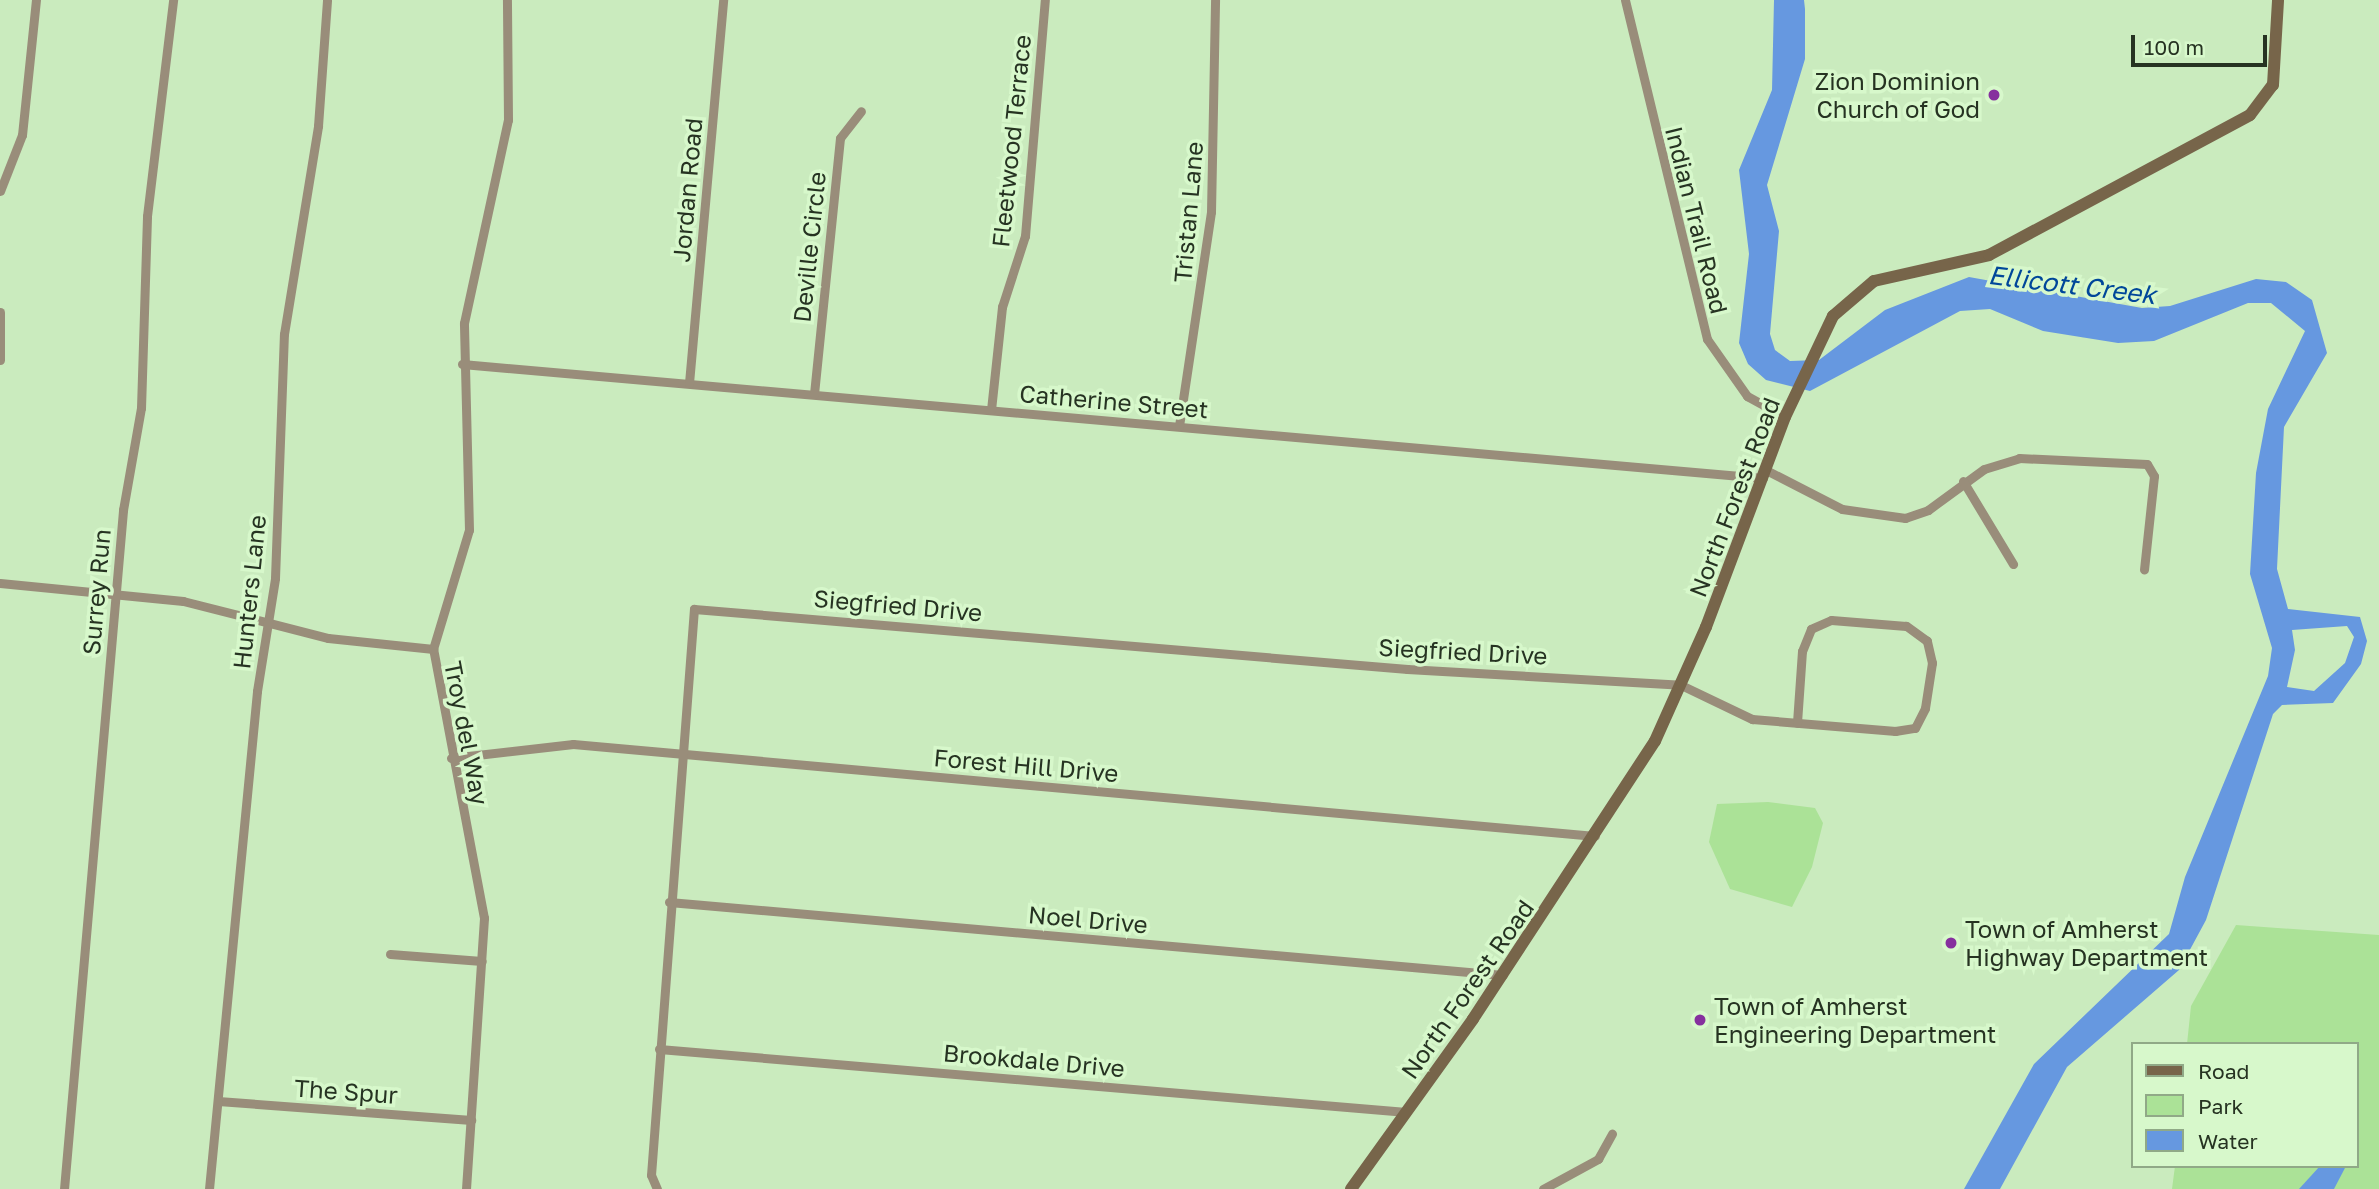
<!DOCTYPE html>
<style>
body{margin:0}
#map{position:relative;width:2379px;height:1189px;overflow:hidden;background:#caebbe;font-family:"Golos Text",sans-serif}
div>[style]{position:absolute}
.green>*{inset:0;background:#abe297}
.water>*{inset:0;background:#6698e0}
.street>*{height:9px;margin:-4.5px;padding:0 4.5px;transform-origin:4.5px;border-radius:4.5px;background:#998d7a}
.secondary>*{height:12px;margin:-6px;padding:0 6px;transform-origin:6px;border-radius:6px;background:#77654a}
.dots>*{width:19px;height:19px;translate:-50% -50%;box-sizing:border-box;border:4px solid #d7f8cb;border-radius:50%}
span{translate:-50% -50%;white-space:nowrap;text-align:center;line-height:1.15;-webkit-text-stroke:7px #d7f8cb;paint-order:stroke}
.poi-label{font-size:24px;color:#263322}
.right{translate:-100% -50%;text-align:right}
.left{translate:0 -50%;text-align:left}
.street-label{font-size:24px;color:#263322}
.water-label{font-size:26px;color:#00479a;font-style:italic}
.legend{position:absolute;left:2131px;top:1042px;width:228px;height:126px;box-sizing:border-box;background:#d7f8cb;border:2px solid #90a987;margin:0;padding:9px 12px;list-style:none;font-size:21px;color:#263322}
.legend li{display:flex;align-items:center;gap:14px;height:35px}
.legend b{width:35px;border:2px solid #90a987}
.scale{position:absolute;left:2131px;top:35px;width:136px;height:32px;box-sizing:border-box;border:4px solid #263322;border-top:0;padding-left:9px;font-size:21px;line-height:24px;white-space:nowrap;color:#263322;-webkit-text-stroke:5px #d7f8cb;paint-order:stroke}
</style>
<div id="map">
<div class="green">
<div style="clip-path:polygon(1768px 802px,1815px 808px,1823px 823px,1812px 867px,1792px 907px,1730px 889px,1709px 842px,1717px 804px)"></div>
<div style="clip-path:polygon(2236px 925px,2379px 935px,2379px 1189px,2172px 1189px,2175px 1166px,2356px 1166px,2356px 1044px,2187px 1044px,2191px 1006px)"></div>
</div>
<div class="water">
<div style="clip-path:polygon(evenodd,1774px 0,1804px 0,1805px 9px,1805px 59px,1767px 185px,1779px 231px,1770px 334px,1775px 350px,1790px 361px,1819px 360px,1885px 310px,1969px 277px,2142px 308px,2170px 306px,2256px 279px,2286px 282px,2312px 300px,2327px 353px,2284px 427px,2277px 569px,2288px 609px,2360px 617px,2367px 641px,2361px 664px,2333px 703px,2282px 705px,2273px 714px,2206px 920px,2179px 970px,2067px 1067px,2000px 1189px,1964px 1189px,2034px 1064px,2169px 934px,2185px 877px,2268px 676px,2272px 648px,2250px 574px,2256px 473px,2268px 409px,2305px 331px,2271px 303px,2248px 303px,2154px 341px,2118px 343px,2043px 331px,1990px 309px,1960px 311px,1810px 391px,1766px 380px,1748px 364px,1739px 343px,1749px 254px,1739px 170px,1772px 90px,1774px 0,2347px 626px,2354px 637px,2345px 663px,2314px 691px,2287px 687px,2295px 650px,2292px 630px,2347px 626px)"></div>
<div style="clip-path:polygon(2320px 1166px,2346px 1166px,2334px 1189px,2299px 1189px)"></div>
</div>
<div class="street">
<div style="left:1625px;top:0;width:349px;rotate:76.4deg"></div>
<div style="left:1707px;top:339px;width:70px;rotate:54.9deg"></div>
<div style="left:1747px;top:396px;width:43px;rotate:28.9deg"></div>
<div style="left:0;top:191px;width:60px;rotate:-68.6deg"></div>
<div style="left:22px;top:135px;width:136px;rotate:-84.1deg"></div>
<div style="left:0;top:312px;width:48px;rotate:90deg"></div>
<div style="left:462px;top:364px;width:1306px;rotate:5.01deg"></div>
<div style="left:689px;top:383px;width:385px;rotate:-84.9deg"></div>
<div style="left:814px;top:394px;width:257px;rotate:-84.2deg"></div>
<div style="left:840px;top:138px;width:34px;rotate:-52deg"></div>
<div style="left:991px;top:410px;width:104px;rotate:-83.9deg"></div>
<div style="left:1002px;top:307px;width:75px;rotate:-72.1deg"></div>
<div style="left:1025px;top:236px;width:237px;rotate:-85.2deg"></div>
<div style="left:1179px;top:426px;width:216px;rotate:-81.5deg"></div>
<div style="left:1211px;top:212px;width:212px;rotate:-88.9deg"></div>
<div style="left:1766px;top:470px;width:85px;rotate:27.2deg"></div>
<div style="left:1842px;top:509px;width:64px;rotate:8.1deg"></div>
<div style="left:1905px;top:518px;width:24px;rotate:-19deg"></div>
<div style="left:1928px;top:510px;width:69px;rotate:-36.2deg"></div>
<div style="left:1984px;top:469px;width:37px;rotate:-17deg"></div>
<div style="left:2019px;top:458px;width:128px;rotate:2.7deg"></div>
<div style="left:2147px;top:464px;width:14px;rotate:60deg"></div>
<div style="left:2154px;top:476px;width:94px;rotate:96.1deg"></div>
<div style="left:1963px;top:481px;width:97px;rotate:58.9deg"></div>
<div style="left:0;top:583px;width:184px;rotate:5.6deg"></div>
<div style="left:183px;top:601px;width:150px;rotate:14.3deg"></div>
<div style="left:328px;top:638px;width:106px;rotate:6deg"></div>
<div style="left:451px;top:758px;width:123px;rotate:-6.5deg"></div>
<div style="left:573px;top:744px;width:1026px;rotate:5.14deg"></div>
<div style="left:669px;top:902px;width:837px;rotate:5deg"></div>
<div style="left:390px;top:954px;width:92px;rotate:4.4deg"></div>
<div style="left:659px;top:1049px;width:750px;rotate:4.82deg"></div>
<div style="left:218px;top:1101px;width:254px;rotate:4.3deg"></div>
<div style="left:64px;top:1189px;width:682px;rotate:-85.03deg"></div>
<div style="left:123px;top:510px;width:104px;rotate:-80deg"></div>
<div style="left:141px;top:408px;width:192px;rotate:-88.2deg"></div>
<div style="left:147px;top:216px;width:218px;rotate:-83.1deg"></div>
<div style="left:209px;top:1189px;width:500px;rotate:-84.49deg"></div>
<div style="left:257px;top:691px;width:114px;rotate:-80.9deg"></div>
<div style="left:275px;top:578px;width:244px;rotate:-87.9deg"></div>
<div style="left:284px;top:334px;width:211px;rotate:-80.7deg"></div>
<div style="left:318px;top:126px;width:126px;rotate:-85.9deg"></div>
<div style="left:466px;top:1189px;width:272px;rotate:-86.2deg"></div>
<div style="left:484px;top:918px;width:274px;rotate:-100.7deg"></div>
<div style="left:433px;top:649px;width:124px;rotate:-73.2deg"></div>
<div style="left:469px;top:530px;width:207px;rotate:-91.4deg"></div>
<div style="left:464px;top:323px;width:208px;rotate:-77.8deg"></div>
<div style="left:508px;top:120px;width:120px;rotate:-90.5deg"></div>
<div style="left:657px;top:1189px;width:15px;rotate:-113deg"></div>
<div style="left:651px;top:1175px;width:568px;rotate:-85.66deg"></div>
<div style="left:694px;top:609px;width:716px;rotate:4.81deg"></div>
<div style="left:1407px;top:669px;width:274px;rotate:3.3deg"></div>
<div style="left:1681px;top:685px;width:79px;rotate:25.6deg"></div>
<div style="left:1752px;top:719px;width:144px;rotate:4.8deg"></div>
<div style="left:1895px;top:731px;width:20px;rotate:-9deg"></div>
<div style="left:1915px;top:728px;width:22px;rotate:-63deg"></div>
<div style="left:1925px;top:708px;width:46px;rotate:-81.2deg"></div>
<div style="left:1932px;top:663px;width:23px;rotate:-103deg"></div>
<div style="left:1927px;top:641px;width:26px;rotate:-144deg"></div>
<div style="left:1906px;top:626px;width:75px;rotate:-175.4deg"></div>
<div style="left:1831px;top:620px;width:22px;rotate:156deg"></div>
<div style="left:1811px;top:629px;width:24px;rotate:112deg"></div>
<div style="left:1802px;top:651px;width:72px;rotate:94deg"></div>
<div style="left:1543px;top:1189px;width:63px;rotate:-28.6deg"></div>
<div style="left:1598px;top:1159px;width:29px;rotate:-61deg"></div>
</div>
<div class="secondary">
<div style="left:1351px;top:1189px;width:209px;rotate:-54.3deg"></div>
<div style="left:1473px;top:1019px;width:332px;rotate:-56.8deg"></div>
<div style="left:1655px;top:741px;width:125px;rotate:-65.9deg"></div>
<div style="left:1706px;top:627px;width:224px;rotate:-69.4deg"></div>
<div style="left:1785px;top:417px;width:112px;rotate:-64.6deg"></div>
<div style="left:1833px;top:316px;width:54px;rotate:-40.5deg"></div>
<div style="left:1874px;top:281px;width:118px;rotate:-12.7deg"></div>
<div style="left:1989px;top:255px;width:296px;rotate:-28.2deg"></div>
<div style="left:2250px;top:115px;width:38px;rotate:-53deg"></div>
<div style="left:2273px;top:85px;width:85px;rotate:-86.6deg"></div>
</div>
<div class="dots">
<div style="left:1994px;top:95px;background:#86309e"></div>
<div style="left:1951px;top:943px;background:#86309e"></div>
<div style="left:1700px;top:1020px;background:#86309e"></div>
</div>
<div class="poi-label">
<span class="right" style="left:1980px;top:95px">Zion Dominion<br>Church of God</span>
<span class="left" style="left:1965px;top:943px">Town of Amherst<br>Highway Department</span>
<span class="left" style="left:1714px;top:1020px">Town of Amherst<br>Engineering Department</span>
</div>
<div class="street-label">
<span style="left:1011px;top:141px;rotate:-84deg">Fleetwood Terrace</span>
<span style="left:687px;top:190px;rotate:-85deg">Jordan Road</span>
<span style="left:1188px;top:212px;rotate:-85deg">Tristan Lane</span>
<span style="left:1697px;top:220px;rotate:76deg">Indian Trail Road</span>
<span style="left:809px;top:247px;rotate:-84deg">Deville Circle</span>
<span style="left:1114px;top:401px;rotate:5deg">Catherine Street</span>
<span style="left:1734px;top:497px;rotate:-69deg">North Forest Road</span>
<span style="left:96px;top:592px;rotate:-85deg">Surrey Run</span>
<span style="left:249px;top:592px;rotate:-84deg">Hunters Lane</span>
<span style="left:898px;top:605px;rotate:5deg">Siegfried Drive</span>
<span style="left:1463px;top:651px;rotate:3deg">Siegfried Drive</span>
<span style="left:467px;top:733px;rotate:79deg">Troy del Way</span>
<span style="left:1026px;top:765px;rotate:5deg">Forest Hill Drive</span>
<span style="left:1088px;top:919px;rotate:5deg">Noel Drive</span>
<span style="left:1467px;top:989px;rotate:-55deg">North Forest Road</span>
<span style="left:1034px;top:1060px;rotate:5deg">Brookdale Drive</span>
<span style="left:346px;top:1091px;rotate:4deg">The Spur</span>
</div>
<div class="water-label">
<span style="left:2072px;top:285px;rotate:7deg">Ellicott Creek</span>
</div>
<ul class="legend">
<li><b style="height:9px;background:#77654a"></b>Road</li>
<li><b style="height:19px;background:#abe297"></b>Park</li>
<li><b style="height:19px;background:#6698e0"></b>Water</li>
</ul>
<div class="scale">100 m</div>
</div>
